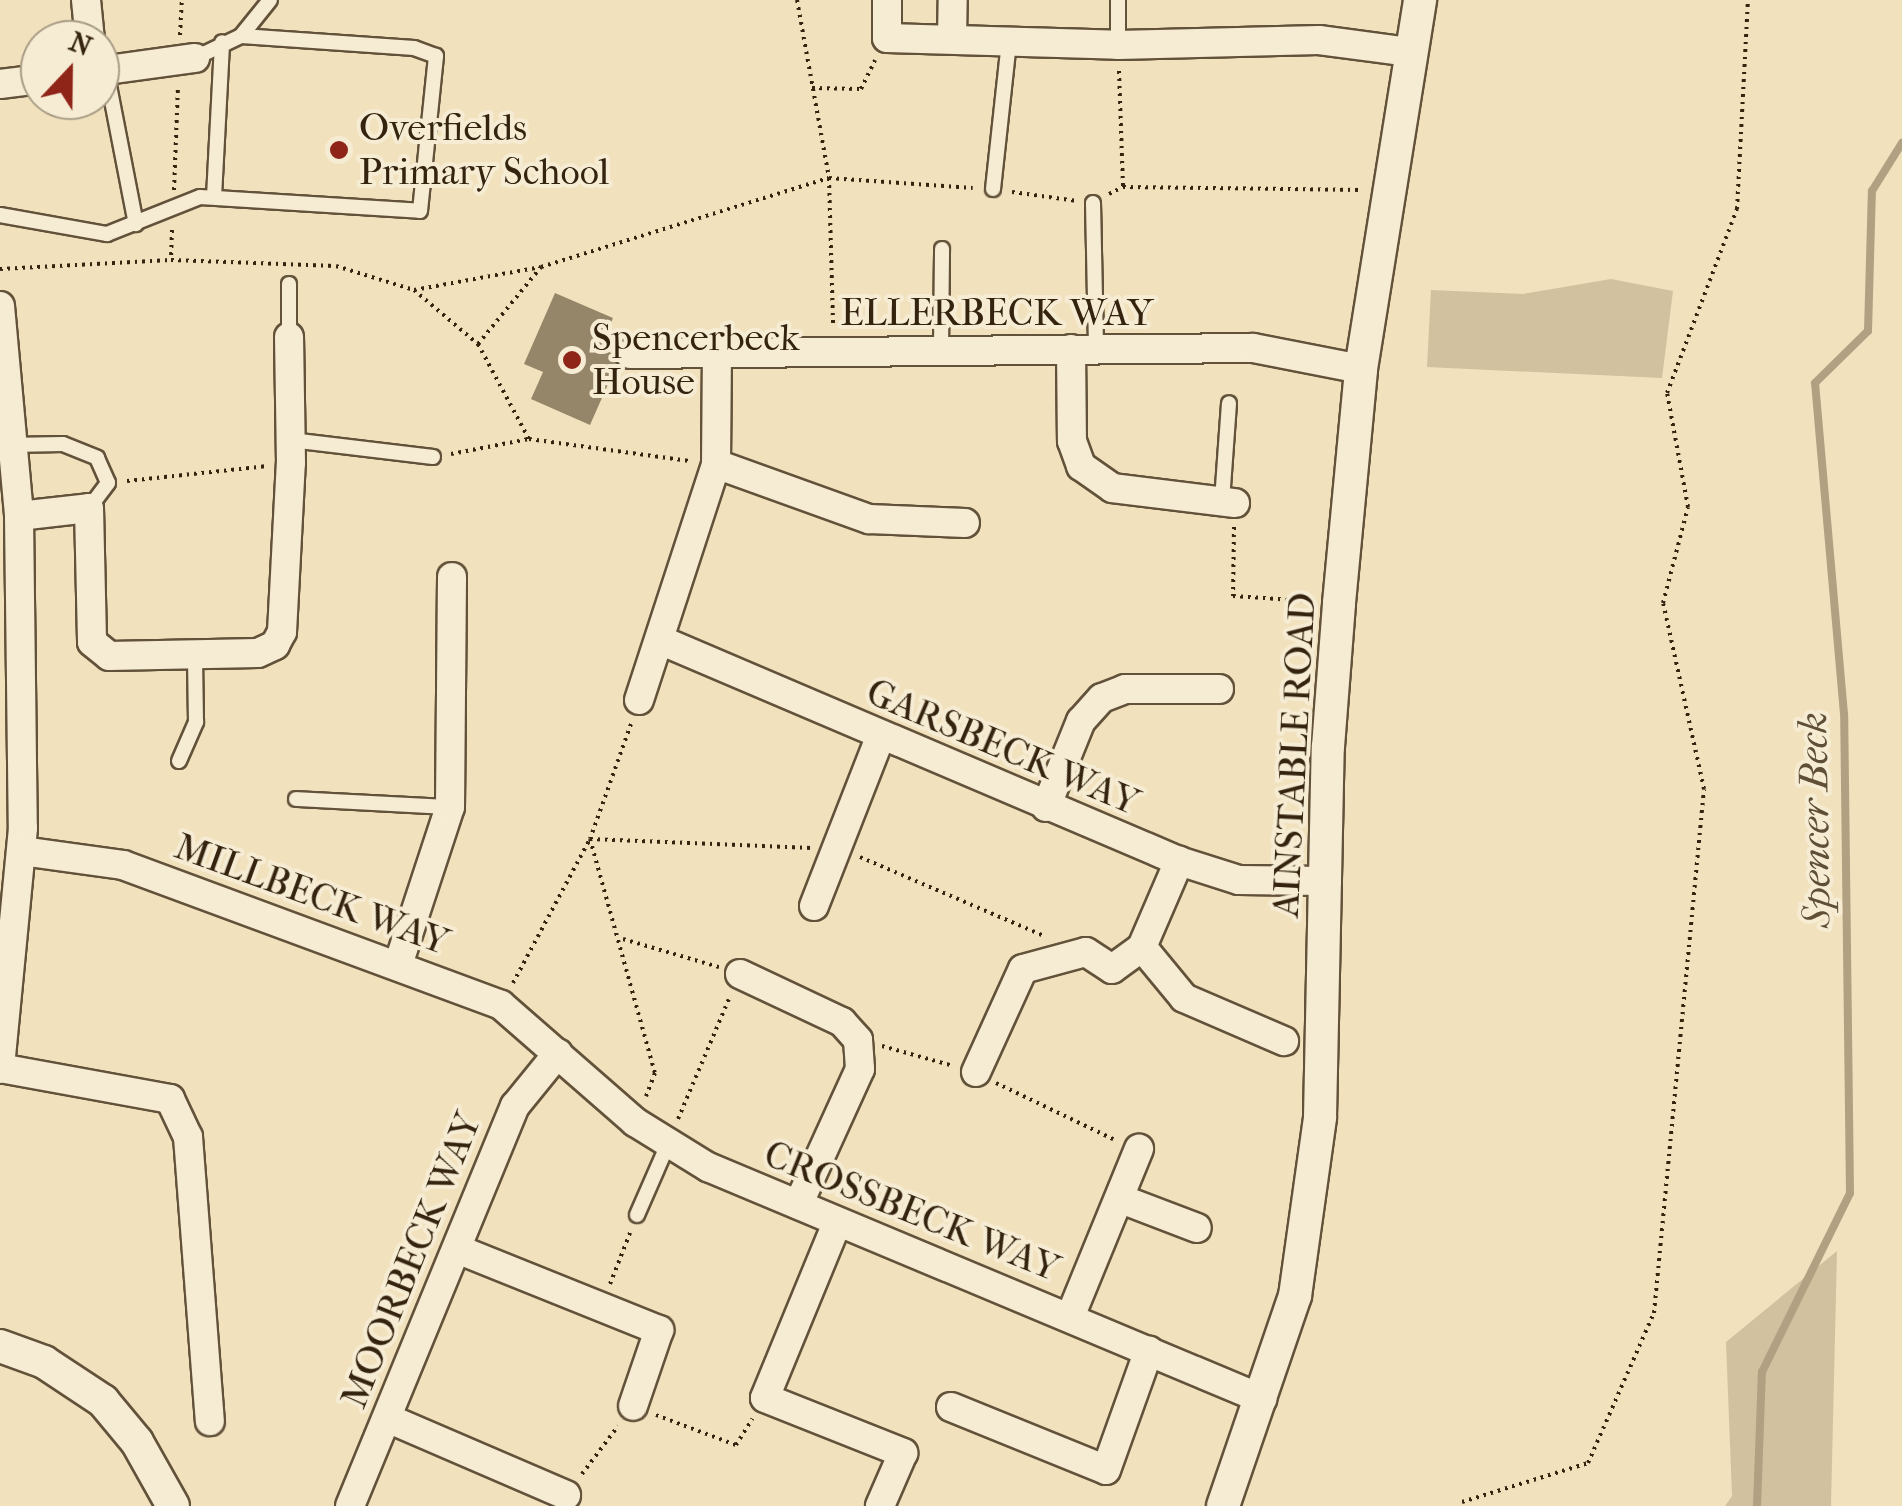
<!DOCTYPE html>
<style>
body{margin:0}
#map{position:relative;width:1902px;height:1506px;overflow:hidden;background:#f1e1bd;font-family:"IM FELL French Canon",serif}
div>[style]{position:absolute}
.green>*{inset:0;background:#d1c19f}
.stream>*{height:8px;margin:-4px;padding:0 4px;transform-origin:4px;border-radius:4px;background:#b1a082}
.building>*{inset:0;background:#968669}
.path>*{height:4px;margin-top:-2px;transform-origin:0;background:repeating-linear-gradient(90deg,#34230f 0 2.5px,transparent 0 7.5px)}
.roads{filter:drop-shadow(2px 0 #63523a) drop-shadow(-2px 0 #63523a) drop-shadow(0 2px #63523a) drop-shadow(0 -2px #63523a)}
.service>*{height:14px;margin:-7px;padding:0 7px;transform-origin:7px;border-radius:7px;background:#f6ecd4}
.minor>*{height:28px;margin:-14px;padding:0 14px;transform-origin:14px;border-radius:14px;background:#f6ecd4}
.tertiary>*{height:32px;margin:-16px;padding:0 16px;transform-origin:16px;border-radius:16px;background:#f6ecd4}
.dots>*{width:28px;height:28px;translate:-50% -50%;box-sizing:border-box;border:5px solid #f6ecd4;border-radius:50%}
span{translate:-50% -50%;white-space:nowrap;text-align:center;line-height:1.15;-webkit-text-stroke:8px #f6ecd4;paint-order:stroke}
.poi-label{font-size:38px;color:#34230f}
.left{translate:0 -50%;text-align:left}
.street-label{font-size:38px;color:#34230f}
.water-label{font-size:40px;color:#604f37;font-style:italic}
.north{position:absolute;left:20px;top:20px;width:100px;height:100px;box-sizing:border-box;background:#f6ecd4;border:2px solid #a89c85;border-radius:50%;rotate:22deg;font-size:28px;font-weight:700;line-height:40px;text-align:center;color:#34230f}
.north::after{content:'';display:block;margin:auto;width:35px;height:45px;background:#8f2418;clip-path:polygon(50% 0,100% 100%,50% 72%,0 100%)}
</style>
<div id="map">
<div class="green">
<div style="clip-path:polygon(1611px 279px,1673px 291px,1662px 378px,1427px 367px,1431px 290px,1523px 294px)"></div>
<div style="clip-path:polygon(1837px 1251px,1831px 1506px,1725px 1506px,1732px 1496px,1726px 1342px)"></div>
</div>
<div class="stream">
<div style="left:1757px;top:1506px;width:134px;rotate:-87.9deg"></div>
<div style="left:1762px;top:1372px;width:199px;rotate:-63.8deg"></div>
<div style="left:1850px;top:1193px;width:479px;rotate:-90.7deg"></div>
<div style="left:1844px;top:714px;width:332px;rotate:-95deg"></div>
<div style="left:1815px;top:383px;width:74px;rotate:-44.5deg"></div>
<div style="left:1868px;top:331px;width:140px;rotate:-88.4deg"></div>
<div style="left:1872px;top:191px;width:57px;rotate:-58deg"></div>
</div>
<div class="building">
<div style="clip-path:polygon(555px 293px,613px 318px,600px 348px,620px 357px,590px 425px,531px 399px,543px 372px,524px 364px)"></div>
</div>
<div class="path">
<div style="left:797px;top:0;width:181px;rotate:79.8deg"></div>
<div style="left:829px;top:178px;width:147px;rotate:88.4deg"></div>
<div style="left:180px;top:35px;width:35px;rotate:-87deg"></div>
<div style="left:1119px;top:71px;width:116px;rotate:88deg"></div>
<div style="left:812px;top:88px;width:49px;rotate:1.2deg"></div>
<div style="left:861px;top:89px;width:32px;rotate:-64deg"></div>
<div style="left:174px;top:190px;width:105px;rotate:-87.8deg"></div>
<div style="left:1012px;top:192px;width:66px;rotate:7.9deg"></div>
<div style="left:1109px;top:194px;width:16px;rotate:-27deg"></div>
<div style="left:1123px;top:187px;width:239px;rotate:0.7deg"></div>
<div style="left:172px;top:230px;width:30px;rotate:92deg"></div>
<div style="left:171px;top:260px;width:165px;rotate:2.1deg"></div>
<div style="left:336px;top:266px;width:82px;rotate:17.1deg"></div>
<div style="left:414px;top:290px;width:84px;rotate:40.2deg"></div>
<div style="left:478px;top:344px;width:108px;rotate:61.8deg"></div>
<div style="left:0;top:269px;width:171px;rotate:-3deg"></div>
<div style="left:414px;top:290px;width:129px;rotate:-10.3deg"></div>
<div style="left:478px;top:344px;width:99px;rotate:-50.7deg"></div>
<div style="left:541px;top:267px;width:301px;rotate:-17.2deg"></div>
<div style="left:829px;top:178px;width:144px;rotate:4deg"></div>
<div style="left:451px;top:454px;width:79px;rotate:-10.9deg"></div>
<div style="left:529px;top:439px;width:162px;rotate:7.8deg"></div>
<div style="left:127px;top:481px;width:141px;rotate:-6.1deg"></div>
<div style="left:1234px;top:527px;width:69px;rotate:90.8deg"></div>
<div style="left:1233px;top:596px;width:76px;rotate:3.8deg"></div>
<div style="left:631px;top:724px;width:122px;rotate:109.6deg"></div>
<div style="left:590px;top:839px;width:243px;rotate:74.5deg"></div>
<div style="left:655px;top:1073px;width:25px;rotate:111deg"></div>
<div style="left:860px;top:857px;width:200px;rotate:23.2deg"></div>
<div style="left:623px;top:939px;width:100px;rotate:16.3deg"></div>
<div style="left:513px;top:983px;width:163px;rotate:-61.9deg"></div>
<div style="left:590px;top:839px;width:222px;rotate:2.3deg"></div>
<div style="left:882px;top:1046px;width:71px;rotate:15.6deg"></div>
<div style="left:996px;top:1083px;width:130px;rotate:25.6deg"></div>
<div style="left:678px;top:1119px;width:130px;rotate:-67deg"></div>
<div style="left:610px;top:1284px;width:55px;rotate:-68.6deg"></div>
<div style="left:656px;top:1415px;width:85px;rotate:20.6deg"></div>
<div style="left:736px;top:1445px;width:31px;rotate:-58deg"></div>
<div style="left:582px;top:1474px;width:60px;rotate:-53.1deg"></div>
<div style="left:1462px;top:1502px;width:132px;rotate:-17.2deg"></div>
<div style="left:1588px;top:1463px;width:164px;rotate:-66.3deg"></div>
<div style="left:1654px;top:1313px;width:526px;rotate:-84.55deg"></div>
<div style="left:1704px;top:789px;width:190px;rotate:-102.4deg"></div>
<div style="left:1663px;top:603px;width:99px;rotate:-75.4deg"></div>
<div style="left:1688px;top:507px;width:116px;rotate:-100.4deg"></div>
<div style="left:1667px;top:393px;width:197px;rotate:-69.2deg"></div>
<div style="left:1737px;top:209px;width:209px;rotate:-87deg"></div>
</div>
<div class="roads">
<div class="service">
<div style="left:241px;top:36px;width:46px;rotate:-51.1deg"></div>
<div style="left:1118px;top:45px;width:45px;rotate:-90deg"></div>
<div style="left:106px;top:70px;width:157px;rotate:79deg"></div>
<div style="left:993px;top:189px;width:149px;rotate:-83.8deg"></div>
<div style="left:214px;top:197px;width:155px;rotate:-87deg"></div>
<div style="left:1093px;top:203px;width:148px;rotate:88.8deg"></div>
<div style="left:0;top:215px;width:109px;rotate:10.1deg"></div>
<div style="left:107px;top:234px;width:100px;rotate:-21.7deg"></div>
<div style="left:200px;top:197px;width:220px;rotate:3.6deg"></div>
<div style="left:420px;top:211px;width:156px;rotate:-84.1deg"></div>
<div style="left:436px;top:56px;width:23px;rotate:-160deg"></div>
<div style="left:414px;top:48px;width:173px;rotate:-176deg"></div>
<div style="left:241px;top:36px;width:51px;rotate:154.4deg"></div>
<div style="left:289px;top:337px;width:53px;rotate:-90deg"></div>
<div style="left:941px;top:349px;width:100px;rotate:-89.4deg"></div>
<div style="left:291px;top:440px;width:143px;rotate:6.8deg"></div>
<div style="left:9px;top:445px;width:54px;rotate:-1.1deg"></div>
<div style="left:63px;top:444px;width:37px;rotate:22deg"></div>
<div style="left:97px;top:458px;width:27px;rotate:66deg"></div>
<div style="left:108px;top:483px;width:31px;rotate:127deg"></div>
<div style="left:1222px;top:501px;width:98px;rotate:-85.9deg"></div>
<div style="left:179px;top:761px;width:43px;rotate:-66.4deg"></div>
<div style="left:196px;top:722px;width:67px;rotate:-90.9deg"></div>
<div style="left:296px;top:799px;width:154px;rotate:3deg"></div>
<div style="left:637px;top:1215px;width:77px;rotate:-66.4deg"></div>
</div>
<div class="minor">
<div style="left:86px;top:0;width:40px;rotate:84.3deg"></div>
<div style="left:887px;top:0;width:38px;rotate:90deg"></div>
<div style="left:887px;top:38px;width:231px;rotate:1.7deg"></div>
<div style="left:1118px;top:45px;width:201px;rotate:-1.4deg"></div>
<div style="left:1319px;top:40px;width:92px;rotate:7.5deg"></div>
<div style="left:952px;top:39px;width:39px;rotate:-89deg"></div>
<div style="left:100px;top:71px;width:96px;rotate:-7.8deg"></div>
<div style="left:0;top:84px;width:40px;rotate:-7.1deg"></div>
<div style="left:0;top:306px;width:211px;rotate:84.8deg"></div>
<div style="left:19px;top:516px;width:312px;rotate:89.3deg"></div>
<div style="left:23px;top:828px;width:242px;rotate:95.5deg"></div>
<div style="left:1071px;top:349px;width:92px;rotate:89.4deg"></div>
<div style="left:1072px;top:441px;width:27px;rotate:70deg"></div>
<div style="left:1081px;top:466px;width:38px;rotate:35deg"></div>
<div style="left:1112px;top:488px;width:124px;rotate:7deg"></div>
<div style="left:630px;top:354px;width:623px;rotate:-0.55deg"></div>
<div style="left:1253px;top:348px;width:110px;rotate:11deg"></div>
<div style="left:716px;top:464px;width:163px;rotate:19.8deg"></div>
<div style="left:869px;top:519px;width:96px;rotate:2.4deg"></div>
<div style="left:19px;top:516px;width:70px;rotate:-6.5deg"></div>
<div style="left:89px;top:508px;width:134px;rotate:88.7deg"></div>
<div style="left:92px;top:642px;width:22px;rotate:39deg"></div>
<div style="left:109px;top:656px;width:149px;rotate:-1.2deg"></div>
<div style="left:258px;top:653px;width:19px;rotate:-25deg"></div>
<div style="left:275px;top:645px;width:15px;rotate:-62deg"></div>
<div style="left:282px;top:632px;width:169px;rotate:-87deg"></div>
<div style="left:291px;top:463px;width:126px;rotate:-90.9deg"></div>
<div style="left:660px;top:640px;width:564px;rotate:23.07deg"></div>
<div style="left:1179px;top:861px;width:63px;rotate:17.6deg"></div>
<div style="left:1239px;top:880px;width:88px;rotate:0.7deg"></div>
<div style="left:639px;top:700px;width:248px;rotate:-71.9deg"></div>
<div style="left:716px;top:464px;width:111px;rotate:-89.5deg"></div>
<div style="left:1046px;top:807px;width:93px;rotate:-67.9deg"></div>
<div style="left:1081px;top:721px;width:31px;rotate:-48deg"></div>
<div style="left:1102px;top:698px;width:25px;rotate:-21deg"></div>
<div style="left:1125px;top:689px;width:94px"></div>
<div style="left:22px;top:851px;width:102px;rotate:7.9deg"></div>
<div style="left:123px;top:865px;width:403px;rotate:20.3deg"></div>
<div style="left:501px;top:1005px;width:178px;rotate:41.1deg"></div>
<div style="left:635px;top:1122px;width:86px;rotate:31.7deg"></div>
<div style="left:708px;top:1167px;width:601px;rotate:22.72deg"></div>
<div style="left:814px;top:906px;width:184px;rotate:-68.6deg"></div>
<div style="left:1142px;top:947px;width:94px;rotate:-66.7deg"></div>
<div style="left:399px;top:962px;width:163px;rotate:-71.8deg"></div>
<div style="left:450px;top:807px;width:230px;rotate:-89.5deg"></div>
<div style="left:740px;top:974px;width:113px;rotate:25.2deg"></div>
<div style="left:842px;top:1022px;width:24px;rotate:48deg"></div>
<div style="left:858px;top:1040px;width:29px;rotate:86deg"></div>
<div style="left:860px;top:1069px;width:149px;rotate:114.5deg"></div>
<div style="left:0;top:1068px;width:173px;rotate:10.3deg"></div>
<div style="left:170px;top:1099px;width:42px;rotate:64.7deg"></div>
<div style="left:188px;top:1137px;width:285px;rotate:85.6deg"></div>
<div style="left:976px;top:1072px;width:113px;rotate:-65.5deg"></div>
<div style="left:1023px;top:969px;width:65px;rotate:-15.1deg"></div>
<div style="left:1086px;top:952px;width:31px;rotate:33deg"></div>
<div style="left:1112px;top:969px;width:37px;rotate:-36deg"></div>
<div style="left:1142px;top:947px;width:66px;rotate:50.5deg"></div>
<div style="left:1184px;top:998px;width:109px;rotate:23.3deg"></div>
<div style="left:1121px;top:1199px;width:81px;rotate:20.9deg"></div>
<div style="left:837px;top:1223px;width:189px;rotate:112.4deg"></div>
<div style="left:765px;top:1398px;width:149px;rotate:21.7deg"></div>
<div style="left:903px;top:1453px;width:58px;rotate:113.5deg"></div>
<div style="left:457px;top:1249px;width:218px;rotate:21.9deg"></div>
<div style="left:659px;top:1330px;width:80px;rotate:108.9deg"></div>
<div style="left:1070px;top:1317px;width:182px;rotate:-67.7deg"></div>
<div style="left:951px;top:1407px;width:167px;rotate:22.1deg"></div>
<div style="left:1106px;top:1470px;width:127px;rotate:-70.3deg"></div>
<div style="left:387px;top:1418px;width:195px;rotate:23.3deg"></div>
<div style="left:350px;top:1506px;width:433px;rotate:-67.6deg"></div>
<div style="left:515px;top:1106px;width:68px;rotate:-50.9deg"></div>
</div>
<div class="tertiary">
<div style="left:0;top:1346px;width:47px;rotate:20deg"></div>
<div style="left:44px;top:1362px;width:71px;rotate:33.5deg"></div>
<div style="left:103px;top:1401px;width:53px;rotate:50.3deg"></div>
<div style="left:137px;top:1442px;width:73px;rotate:60.6deg"></div>
<div style="left:1223px;top:1506px;width:222px;rotate:-71.1deg"></div>
<div style="left:1295px;top:1296px;width:181px;rotate:-82deg"></div>
<div style="left:1320px;top:1117px;width:370px;rotate:-88.8deg"></div>
<div style="left:1328px;top:747px;width:144px;rotate:-85.6deg"></div>
<div style="left:1339px;top:603px;width:235px;rotate:-84.6deg"></div>
<div style="left:1361px;top:369px;width:374px;rotate:-80.9deg"></div>
</div>
</div>
<div class="dots">
<div style="left:339px;top:150px;background:#8f2418"></div>
<div style="left:572px;top:360px;background:#8f2418"></div>
</div>
<div class="poi-label">
<span class="left" style="left:359px;top:150px">Overfields<br>Primary School</span>
<span class="left" style="left:592px;top:360px">Spencerbeck<br>House</span>
</div>
<div class="street-label">
<span style="left:997px;top:313px">ELLERBECK WAY</span>
<span style="left:1003px;top:747px;rotate:23deg">GARSBECK WAY</span>
<span style="left:1294px;top:755px;rotate:-87deg">AINSTABLE ROAD</span>
<span style="left:312px;top:894px;rotate:20deg">MILLBECK WAY</span>
<span style="left:912px;top:1211px;rotate:22deg">CROSSBECK WAY</span>
<span style="left:411px;top:1260px;rotate:-68deg">MOORBECK WAY</span>
</div>
<div class="water-label">
<span style="left:1815px;top:820px;rotate:-91deg">Spencer Beck</span>
</div>
<div class="north">N</div>
</div>
